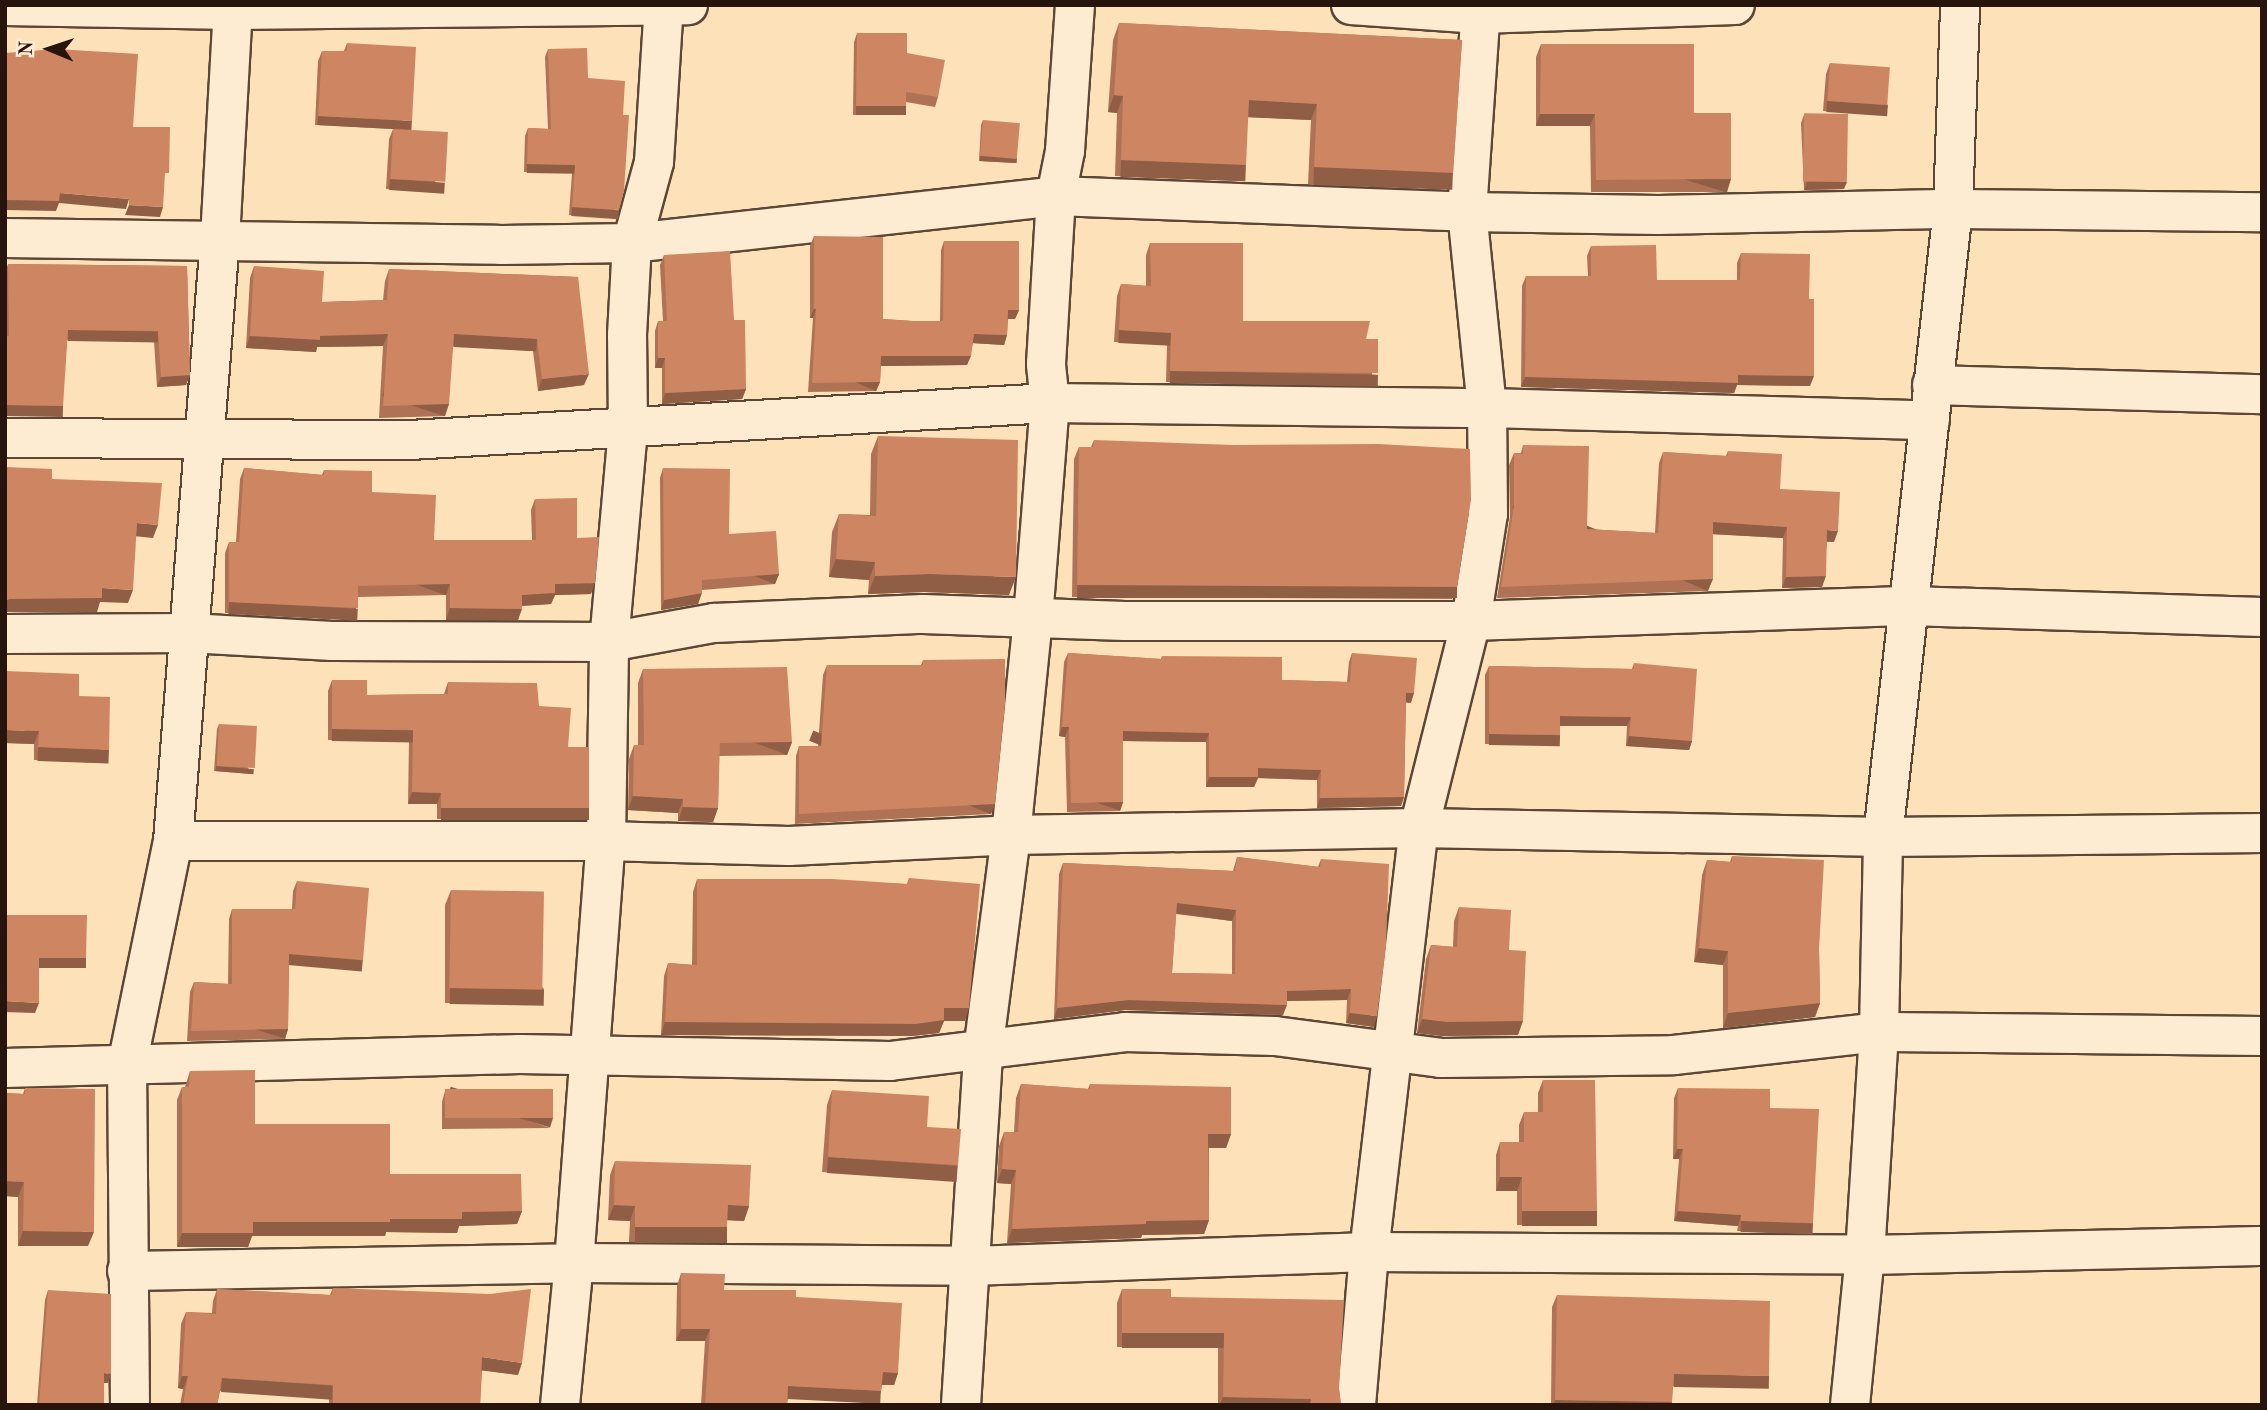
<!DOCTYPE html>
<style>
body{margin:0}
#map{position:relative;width:2267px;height:1410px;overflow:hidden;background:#fde1b9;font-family:"Old Standard TT",serif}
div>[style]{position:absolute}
.roads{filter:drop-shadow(2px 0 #5c4737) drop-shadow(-2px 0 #5c4737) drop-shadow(0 2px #5c4737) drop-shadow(0 -2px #5c4737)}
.minor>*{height:38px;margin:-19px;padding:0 19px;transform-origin:19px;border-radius:19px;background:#feecd2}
.wall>*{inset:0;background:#b07254}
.shaded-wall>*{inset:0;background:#905d45;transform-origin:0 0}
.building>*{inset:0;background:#cd8562;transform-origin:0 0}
span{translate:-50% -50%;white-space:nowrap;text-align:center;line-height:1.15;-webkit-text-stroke:6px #feecd2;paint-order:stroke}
.frame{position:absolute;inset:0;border:7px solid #27140c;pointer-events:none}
.north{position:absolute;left:14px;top:14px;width:70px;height:70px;-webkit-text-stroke:5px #feecd2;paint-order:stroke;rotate:272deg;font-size:19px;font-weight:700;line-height:28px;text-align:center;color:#27140c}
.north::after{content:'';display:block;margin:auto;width:24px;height:32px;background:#27140c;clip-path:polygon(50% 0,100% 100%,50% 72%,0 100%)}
</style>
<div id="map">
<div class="roads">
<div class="minor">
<div style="left:1351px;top:5px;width:129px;rotate:4deg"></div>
<div style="left:1480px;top:14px;width:255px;rotate:-2deg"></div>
<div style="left:5px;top:6px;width:228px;rotate:1deg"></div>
<div style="left:233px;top:10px;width:455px;rotate:-0.6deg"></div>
<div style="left:5px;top:238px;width:497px;rotate:0.8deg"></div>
<div style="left:502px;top:245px;width:130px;rotate:-0.9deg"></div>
<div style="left:632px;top:243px;width:427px;rotate:-6.3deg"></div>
<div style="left:1056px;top:196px;width:411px;rotate:2.2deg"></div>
<div style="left:1467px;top:212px;width:191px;rotate:0.9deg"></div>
<div style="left:1658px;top:215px;width:295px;rotate:-1.2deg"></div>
<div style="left:1953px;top:209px;width:309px;rotate:0.6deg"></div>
<div style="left:1932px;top:385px;width:330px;rotate:1.6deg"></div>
<div style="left:5px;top:438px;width:405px;rotate:0.3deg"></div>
<div style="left:410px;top:440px;width:641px;rotate:-3.31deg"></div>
<div style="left:1050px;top:403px;width:437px;rotate:0.7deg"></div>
<div style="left:1487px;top:408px;width:443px;rotate:1.6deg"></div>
<div style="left:5px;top:634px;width:184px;rotate:-0.3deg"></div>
<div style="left:189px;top:633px;width:143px;rotate:3.2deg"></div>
<div style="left:332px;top:641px;width:277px;rotate:0.2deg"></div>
<div style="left:609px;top:642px;width:107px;rotate:-10.3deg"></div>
<div style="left:714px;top:623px;width:209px;rotate:-2.5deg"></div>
<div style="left:923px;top:614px;width:202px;rotate:2deg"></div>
<div style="left:1125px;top:621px;width:346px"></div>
<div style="left:1471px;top:621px;width:439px;rotate:-2deg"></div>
<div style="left:1910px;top:606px;width:352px;rotate:1.8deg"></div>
<div style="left:173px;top:841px;width:433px"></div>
<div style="left:606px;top:841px;width:183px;rotate:1.6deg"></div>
<div style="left:789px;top:846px;width:222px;rotate:-2.8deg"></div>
<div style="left:1011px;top:835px;width:408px;rotate:-1deg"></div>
<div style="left:1419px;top:828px;width:464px;rotate:1.1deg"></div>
<div style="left:1883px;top:837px;width:379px;rotate:-0.6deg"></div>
<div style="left:5px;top:1068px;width:515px;rotate:-1.56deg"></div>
<div style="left:520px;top:1054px;width:370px;rotate:1.1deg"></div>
<div style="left:890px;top:1061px;width:237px;rotate:-7deg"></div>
<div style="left:1125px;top:1032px;width:150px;rotate:1.5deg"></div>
<div style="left:1275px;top:1036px;width:167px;rotate:7.5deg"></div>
<div style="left:1441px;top:1058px;width:233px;rotate:-0.7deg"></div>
<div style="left:1674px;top:1055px;width:206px;rotate:-6.4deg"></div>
<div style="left:1879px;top:1032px;width:383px;rotate:0.6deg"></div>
<div style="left:127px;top:1271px;width:447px;rotate:-1deg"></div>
<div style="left:574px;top:1263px;width:396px;rotate:0.4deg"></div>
<div style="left:970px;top:1266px;width:399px;rotate:-2deg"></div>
<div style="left:1369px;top:1252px;width:496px;rotate:0.3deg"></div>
<div style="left:1865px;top:1255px;width:397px;rotate:-1.3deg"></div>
<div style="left:130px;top:1405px;width:340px;rotate:-90.5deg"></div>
<div style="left:127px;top:1065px;width:229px;rotate:-78.4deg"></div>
<div style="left:173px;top:841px;width:604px;rotate:-85.54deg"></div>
<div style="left:220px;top:239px;width:234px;rotate:-86.8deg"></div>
<div style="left:560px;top:1405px;width:143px;rotate:-84.4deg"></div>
<div style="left:574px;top:1263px;width:423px;rotate:-85.7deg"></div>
<div style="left:606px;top:841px;width:199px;rotate:-89.1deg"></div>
<div style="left:609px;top:642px;width:216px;rotate:-84.9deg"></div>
<div style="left:628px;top:427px;width:92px;rotate:-90.6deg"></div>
<div style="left:627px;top:335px;width:92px;rotate:-86.9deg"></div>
<div style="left:632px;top:243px;width:84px;rotate:-74.8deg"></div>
<div style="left:654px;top:162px;width:157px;rotate:-86.4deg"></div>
<div style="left:961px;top:1405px;width:355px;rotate:-86.4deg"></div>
<div style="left:983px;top:1051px;width:218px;rotate:-82.6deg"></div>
<div style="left:1011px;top:835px;width:218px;rotate:-84.2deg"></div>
<div style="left:1033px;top:618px;width:216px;rotate:-85.5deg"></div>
<div style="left:1050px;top:403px;width:39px;rotate:-96deg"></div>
<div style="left:1046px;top:364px;width:168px;rotate:-86.6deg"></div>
<div style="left:1056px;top:196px;width:46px;rotate:-78.7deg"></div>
<div style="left:1065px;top:151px;width:146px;rotate:-86.1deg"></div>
<div style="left:1356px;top:1405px;width:154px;rotate:-85.1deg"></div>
<div style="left:1369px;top:1252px;width:427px;rotate:-83.3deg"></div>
<div style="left:1419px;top:828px;width:213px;rotate:-75.9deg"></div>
<div style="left:1471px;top:621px;width:108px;rotate:-81deg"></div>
<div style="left:1488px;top:514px;width:106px;rotate:-90.5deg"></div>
<div style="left:1487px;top:408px;width:197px;rotate:-95.8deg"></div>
<div style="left:1467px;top:212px;width:207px;rotate:-86.1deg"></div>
<div style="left:1850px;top:1405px;width:151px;rotate:-84.3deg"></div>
<div style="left:1865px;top:1255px;width:223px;rotate:-86.4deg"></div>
<div style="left:1879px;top:1032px;width:195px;rotate:-88.8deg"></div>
<div style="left:1883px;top:837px;width:632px;rotate:-83.64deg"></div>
<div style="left:1953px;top:209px;width:204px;rotate:-88deg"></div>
</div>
</div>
<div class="wall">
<div style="clip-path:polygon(1119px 23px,1462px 40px,1453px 173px,1447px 189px,1308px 184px,1311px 120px,1248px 117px,1240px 181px,1115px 176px,1117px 113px,1108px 112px,1113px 40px)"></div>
<div style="clip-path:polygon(857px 33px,907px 53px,938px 97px,935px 107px,906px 102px,903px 115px,853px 115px,854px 42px)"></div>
<div style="clip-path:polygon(347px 43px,409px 130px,441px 193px,386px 189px,389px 139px,393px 129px,315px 125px,318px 61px,322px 51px,344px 51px)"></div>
<div style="clip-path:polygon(1541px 44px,1694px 113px,1727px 192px,1591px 192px,1590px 126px,1536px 126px,1536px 57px)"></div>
<div style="clip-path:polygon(548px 49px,588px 78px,616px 218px,569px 215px,572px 173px,524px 172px,525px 136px,528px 128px,548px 129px,545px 57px)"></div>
<div style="clip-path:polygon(1830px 63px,1888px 105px,1885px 115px,1823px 111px,1826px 74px)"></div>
<div style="clip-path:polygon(1804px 115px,1844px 189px,1804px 190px,1801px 123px)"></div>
<div style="clip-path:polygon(983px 120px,1017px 158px,1015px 163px,979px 161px,981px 125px)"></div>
<div style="clip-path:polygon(814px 236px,883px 319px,912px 321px,940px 321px,941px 250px,944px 241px,1019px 310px,1015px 319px,1008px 319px,1007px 335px,1004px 345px,973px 343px,967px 365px,881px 366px,880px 382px,876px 391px,808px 392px,813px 318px,810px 318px,810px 246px)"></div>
<div style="clip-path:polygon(1150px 243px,1243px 321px,1366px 339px,1374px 385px,1166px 382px,1167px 345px,1114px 342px,1117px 296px,1121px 284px,1146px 286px,1146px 255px)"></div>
<div style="clip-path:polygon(1591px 246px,1657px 280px,1737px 280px,1737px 263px,1741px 253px,1809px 299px,1810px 386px,1737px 385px,1734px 393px,1521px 387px,1522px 286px,1526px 276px,1588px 276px,1587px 256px)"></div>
<div style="clip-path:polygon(664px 255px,734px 320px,746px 389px,742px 399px,662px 404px,662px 368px,655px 368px,655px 331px,658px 321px,663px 321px,660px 265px)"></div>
<div style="clip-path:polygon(8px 264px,187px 266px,190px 375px,186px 385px,157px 387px,154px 341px,67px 340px,60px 416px,5px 416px,5px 273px)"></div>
<div style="clip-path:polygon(254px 266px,322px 302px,383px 300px,385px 281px,389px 269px,578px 277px,584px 385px,538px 391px,533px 351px,453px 346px,445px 416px,379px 418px,383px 346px,317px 347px,316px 352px,246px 348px,250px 278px)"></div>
<div style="clip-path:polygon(878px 436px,1009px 595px,924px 592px,868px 594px,869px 580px,829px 577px,832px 532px,839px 514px,870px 515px,871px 454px)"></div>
<div style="clip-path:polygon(1094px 440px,1457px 587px,1452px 599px,1072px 597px,1074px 459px,1079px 447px,1091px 447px)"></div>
<div style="clip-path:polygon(1523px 445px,1587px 529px,1655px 533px,1659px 463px,1663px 452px,1726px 456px,1728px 451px,1780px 489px,1834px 542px,1827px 542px,1822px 587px,1782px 588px,1783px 538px,1713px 534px,1708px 591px,1497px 598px,1510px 517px,1509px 465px,1514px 453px,1521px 453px)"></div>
<div style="clip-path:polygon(244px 468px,322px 475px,324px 470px,372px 492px,434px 540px,532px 540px,531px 510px,535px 499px,577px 538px,591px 594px,555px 595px,551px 604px,522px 606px,518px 620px,446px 620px,446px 595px,358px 597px,354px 619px,225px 613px,225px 553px,229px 542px,236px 542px,240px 479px)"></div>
<div style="clip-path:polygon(663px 468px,729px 534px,779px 574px,775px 584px,702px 590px,698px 604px,661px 610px,660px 478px)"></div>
<div style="clip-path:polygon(1068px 653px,1161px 659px,1162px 656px,1282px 680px,1347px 682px,1349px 662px,1352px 653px,1411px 703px,1406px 702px,1404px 797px,1401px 806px,1317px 808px,1317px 780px,1258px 778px,1254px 787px,1206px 787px,1206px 742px,1123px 741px,1123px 802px,1120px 811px,1067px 812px,1065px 737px,1059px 736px,1064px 662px)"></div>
<div style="clip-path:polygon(923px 660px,995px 804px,991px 814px,795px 824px,796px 756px,799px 746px,818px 746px,823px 675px,827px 665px,921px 665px)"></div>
<div style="clip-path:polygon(1634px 663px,1692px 741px,1689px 750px,1626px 746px,1627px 726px,1560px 726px,1560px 735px,1557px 745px,1485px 744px,1485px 675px,1489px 666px,1632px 669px)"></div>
<div style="clip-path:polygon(643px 669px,792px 742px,787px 755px,719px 756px,718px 808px,713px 822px,678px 821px,678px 813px,628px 810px,629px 759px,634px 745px,638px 745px,638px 683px)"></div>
<div style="clip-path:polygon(332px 680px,367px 695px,444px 694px,448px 682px,539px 706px,568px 747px,584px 819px,437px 819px,437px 804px,408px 804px,409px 741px,328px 740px,328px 691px)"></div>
<div style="clip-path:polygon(79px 696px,104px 763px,34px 760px,34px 744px,5px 743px)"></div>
<div style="clip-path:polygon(219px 724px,252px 774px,214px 771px,217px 729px)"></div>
<div style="clip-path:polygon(1732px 856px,1819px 949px,1820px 1003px,1815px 1017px,1723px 1028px,1723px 965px,1694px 962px,1702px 875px,1707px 860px,1730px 862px)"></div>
<div style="clip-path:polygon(evenodd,1237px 857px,1318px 867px,1321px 859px,1374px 1027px,1346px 1023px,1347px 1000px,1287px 1001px,1283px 1015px,1125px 1010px,1054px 1019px,1059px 874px,1063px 863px,1233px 871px,1237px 857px,1176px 914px,1232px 921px,1232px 974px,1172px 973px,1176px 914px)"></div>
<div style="clip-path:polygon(909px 878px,965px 1021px,944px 1021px,939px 1033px,912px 1036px,661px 1035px,664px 976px,668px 963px,692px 965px,693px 892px,697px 879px,907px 884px)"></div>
<div style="clip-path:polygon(297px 881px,363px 960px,359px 970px,289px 964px,288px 1029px,285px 1039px,187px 1041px,190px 992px,194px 982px,228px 984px,229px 919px,232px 909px,292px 909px,293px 891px)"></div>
<div style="clip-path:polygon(451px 890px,544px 989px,539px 1004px,445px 1003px,445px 905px)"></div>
<div style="clip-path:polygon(1459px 907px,1509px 950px,1518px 1035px,1442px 1036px,1417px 1033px,1426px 959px,1431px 945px,1453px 947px,1454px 921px)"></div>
<div style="clip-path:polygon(190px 1071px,255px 1124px,390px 1174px,522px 1211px,517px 1224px,459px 1226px,457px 1233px,386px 1232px,385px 1236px,252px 1236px,248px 1247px,177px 1247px,177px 1100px,182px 1087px,185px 1087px)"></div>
<div style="clip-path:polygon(1543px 1080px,1593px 1225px,1517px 1225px,1517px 1191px,1496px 1191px,1496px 1155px,1500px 1142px,1519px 1142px,1519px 1125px,1524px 1112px,1538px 1112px,1538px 1093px)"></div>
<div style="clip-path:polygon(1021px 1084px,1088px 1089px,1090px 1084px,1231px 1134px,1226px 1148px,1209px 1148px,1209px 1220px,1204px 1234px,1142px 1235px,1141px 1238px,1007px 1243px,1011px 1184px,997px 1183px,999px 1146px,1004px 1132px,1014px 1132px,1016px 1098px)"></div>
<div style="clip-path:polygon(25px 1088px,88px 1246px,18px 1246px,18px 1197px,5px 1196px,5px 1093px,23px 1094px)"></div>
<div style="clip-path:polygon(1678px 1088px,1770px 1108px,1813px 1223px,1810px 1233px,1737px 1231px,1738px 1226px,1674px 1221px,1679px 1159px,1673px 1159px,1674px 1098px)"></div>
<div style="clip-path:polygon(832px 1090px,927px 1127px,958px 1165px,953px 1180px,822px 1172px,827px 1105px)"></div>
<div style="clip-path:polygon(445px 1091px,550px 1128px,442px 1129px,442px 1102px)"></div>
<div style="clip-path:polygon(615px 1161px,749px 1206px,744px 1221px,727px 1220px,722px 1242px,629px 1242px,630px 1221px,608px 1220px,610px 1175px)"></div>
<div style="clip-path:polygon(681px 1273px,724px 1290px,796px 1297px,898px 1373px,894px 1385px,882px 1385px,881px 1391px,877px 1403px,788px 1398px,787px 1405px,701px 1405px,705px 1341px,676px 1341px,677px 1286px)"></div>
<div style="clip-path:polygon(333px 1288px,518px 1375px,482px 1370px,480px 1405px,329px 1405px,329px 1398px,220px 1391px,217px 1405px,180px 1405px,183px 1389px,178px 1388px,181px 1324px,186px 1312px,212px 1313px,213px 1301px,217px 1289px,330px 1295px)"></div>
<div style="clip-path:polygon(1122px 1289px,1171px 1297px,1339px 1389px,1341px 1405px,1218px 1405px,1218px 1347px,1117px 1347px,1117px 1303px)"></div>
<div style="clip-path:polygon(48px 1290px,108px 1383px,104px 1383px,104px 1405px,37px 1405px,45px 1300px)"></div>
<div style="clip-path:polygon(1557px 1295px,1764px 1388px,1673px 1386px,1671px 1405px,1551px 1405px,1552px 1307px)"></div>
</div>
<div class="shaded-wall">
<div style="clip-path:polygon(1114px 95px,1123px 96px,1117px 113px,1108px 112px)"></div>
<div style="clip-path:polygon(1249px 100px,1317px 104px,1311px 120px,1243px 117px)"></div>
<div style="left:1827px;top:101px;width:61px;height:11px;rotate:4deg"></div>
<div style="left:856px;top:106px;width:50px;height:9px"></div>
<div style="clip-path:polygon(1540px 114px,1595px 114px,1590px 126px,1536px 126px)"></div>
<div style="left:318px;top:116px;width:94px;height:9px;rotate:3deg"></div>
<div style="left:980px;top:156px;width:37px;height:5px;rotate:3deg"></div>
<div style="left:1121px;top:160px;width:125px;height:17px;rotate:2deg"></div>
<div style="left:527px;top:164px;width:48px;height:9px;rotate:1deg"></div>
<div style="left:1314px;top:167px;width:139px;height:18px;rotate:2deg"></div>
<div style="left:390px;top:179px;width:55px;height:11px;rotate:4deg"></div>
<div style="left:1731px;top:179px;width:14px;height:135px;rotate:107deg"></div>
<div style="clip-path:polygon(1807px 182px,1847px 182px,1844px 189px,1804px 190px)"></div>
<div style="clip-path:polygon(60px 193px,129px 199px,126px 209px,59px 203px,56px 211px,5px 210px,5px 200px)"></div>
<div style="clip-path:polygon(129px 205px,163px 207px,160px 217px,125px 215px)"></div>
<div style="left:572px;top:207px;width:47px;height:9px;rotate:4deg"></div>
<div style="clip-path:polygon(814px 309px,816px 309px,813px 318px,810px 318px)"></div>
<div style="clip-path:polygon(1008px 310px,1019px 310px,1015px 319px,1005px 319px)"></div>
<div style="left:68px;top:330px;width:90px;height:11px;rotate:1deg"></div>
<div style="left:1119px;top:330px;width:52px;height:13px;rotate:3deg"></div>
<div style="clip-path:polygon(388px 334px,383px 346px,317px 347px,316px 352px,246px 348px,250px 336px)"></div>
<div style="left:454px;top:334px;width:83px;height:13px;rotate:3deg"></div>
<div style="clip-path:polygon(974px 334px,1007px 335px,1004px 345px,970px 343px)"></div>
<div style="clip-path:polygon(881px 356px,971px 356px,967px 365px,878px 366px)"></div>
<div style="clip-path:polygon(658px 358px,665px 358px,662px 368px,655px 368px)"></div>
<div style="left:1170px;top:371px;width:208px;height:12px;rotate:1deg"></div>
<div style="clip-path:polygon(589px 374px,584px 385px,538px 391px,542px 379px)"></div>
<div style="clip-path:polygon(190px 375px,186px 385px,157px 387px,161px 377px)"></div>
<div style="clip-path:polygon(1738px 375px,1814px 376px,1810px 386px,1737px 385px,1734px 393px,1521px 387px,1525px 377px)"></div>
<div style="left:880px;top:382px;width:10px;height:68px;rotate:114deg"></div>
<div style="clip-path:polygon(746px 389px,742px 399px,662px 404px,665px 393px)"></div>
<div style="left:449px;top:404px;width:13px;height:66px;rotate:108deg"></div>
<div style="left:5px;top:405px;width:58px;height:11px;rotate:1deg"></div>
<div style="clip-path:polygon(1713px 522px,1787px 527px,1783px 538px,1709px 534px)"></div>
<div style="clip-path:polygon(137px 523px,158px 525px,153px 538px,133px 536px)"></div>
<div style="clip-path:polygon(1827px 530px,1838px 531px,1834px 542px,1823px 541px)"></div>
<div style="clip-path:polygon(836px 559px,875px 562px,869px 580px,829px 577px)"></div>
<div style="left:779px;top:574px;width:11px;height:77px;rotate:112deg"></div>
<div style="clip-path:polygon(930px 574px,1016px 577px,1009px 595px,924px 592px,868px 594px,875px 576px)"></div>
<div style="clip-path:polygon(1826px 576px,1822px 587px,1782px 588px,1786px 577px)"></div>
<div style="left:1713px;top:579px;width:13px;height:212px;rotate:113deg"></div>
<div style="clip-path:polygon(595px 583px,591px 594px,555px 595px,551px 604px,518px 606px,522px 595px,555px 584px)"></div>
<div style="left:450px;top:584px;width:12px;height:92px;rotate:110deg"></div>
<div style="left:1077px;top:585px;width:380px;height:13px"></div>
<div style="clip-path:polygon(102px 588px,133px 590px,128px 603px,100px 602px,97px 612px,5px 612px,5px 600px,9px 599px)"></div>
<div style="clip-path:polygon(702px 593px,698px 604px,661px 610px,664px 600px)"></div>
<div style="left:229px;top:602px;width:129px;height:12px;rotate:3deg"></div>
<div style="clip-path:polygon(450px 608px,522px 609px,518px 620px,446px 620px)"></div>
<div style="clip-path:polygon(1406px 693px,1414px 693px,1411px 703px,1402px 702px)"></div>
<div style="clip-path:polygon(1560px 716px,1631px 717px,1627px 726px,1557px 726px)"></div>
<div style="clip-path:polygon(1062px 727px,1069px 727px,1065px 737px,1059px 736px)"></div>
<div style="left:332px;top:729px;width:81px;height:12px;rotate:1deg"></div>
<div style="clip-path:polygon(5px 730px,39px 731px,34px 744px,5px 743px)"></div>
<div style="clip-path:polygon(1123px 731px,1209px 733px,1206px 742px,1120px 741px)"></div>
<div style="left:1489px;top:734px;width:71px;height:11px;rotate:1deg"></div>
<div style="clip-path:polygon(1629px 736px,1692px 741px,1689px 750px,1626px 746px)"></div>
<div style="left:792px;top:742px;width:14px;height:72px;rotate:111deg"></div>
<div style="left:38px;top:747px;width:71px;height:14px;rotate:2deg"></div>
<div style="left:216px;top:766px;width:38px;height:5px;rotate:5deg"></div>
<div style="clip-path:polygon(1258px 768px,1321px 770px,1317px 780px,1258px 778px,1254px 787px,1206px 787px,1209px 777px)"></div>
<div style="clip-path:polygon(412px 792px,441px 793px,437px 804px,408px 804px)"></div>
<div style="clip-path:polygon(633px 796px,683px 799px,678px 813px,628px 810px)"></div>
<div style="clip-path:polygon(1404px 797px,1401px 806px,1317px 808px,1320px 798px)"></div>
<div style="left:1123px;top:802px;width:9px;height:52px;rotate:108deg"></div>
<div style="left:995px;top:804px;width:11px;height:196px;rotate:112deg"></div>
<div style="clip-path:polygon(683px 807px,718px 808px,713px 822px,678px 821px)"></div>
<div style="left:441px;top:808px;width:148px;height:12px"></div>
<div style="clip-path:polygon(1177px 903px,1236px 910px,1232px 921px,1173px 913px)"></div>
<div style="clip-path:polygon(1699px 948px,1728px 951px,1723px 965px,1694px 962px)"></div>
<div style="left:289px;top:954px;width:74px;height:11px;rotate:5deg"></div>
<div style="left:39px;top:958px;width:47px;height:10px"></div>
<div style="left:450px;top:988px;width:94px;height:16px;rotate:1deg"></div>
<div style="clip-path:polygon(1351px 989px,1347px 1000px,1283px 1001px,1287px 991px)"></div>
<div style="clip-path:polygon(1129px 1000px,1287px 1005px,1283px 1015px,1125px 1010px,1054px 1019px,1057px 1008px)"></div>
<div style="clip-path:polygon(5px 1001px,39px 1003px,35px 1013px,5px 1012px)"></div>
<div style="clip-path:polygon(1820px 1003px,1815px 1017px,1723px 1028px,1728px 1013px)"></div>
<div style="clip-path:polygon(944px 1008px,969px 1008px,965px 1021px,944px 1021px,939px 1033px,912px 1036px,661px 1035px,665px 1022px)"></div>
<div style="clip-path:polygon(1350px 1013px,1377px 1016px,1374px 1027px,1346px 1023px)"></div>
<div style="clip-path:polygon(1422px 1019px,1523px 1021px,1518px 1035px,1442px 1036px,1417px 1033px)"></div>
<div style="left:288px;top:1029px;width:10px;height:97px;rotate:107deg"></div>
<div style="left:553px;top:1118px;width:10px;height:107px;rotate:107deg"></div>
<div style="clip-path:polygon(1208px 1134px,1231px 1134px,1226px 1148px,1203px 1148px)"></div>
<div style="clip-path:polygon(1677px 1149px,1683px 1149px,1679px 1159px,1673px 1159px)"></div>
<div style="left:828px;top:1157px;width:130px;height:16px;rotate:4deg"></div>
<div style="clip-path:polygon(1002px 1169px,1016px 1170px,1011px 1184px,997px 1183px)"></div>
<div style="clip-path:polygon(1500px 1177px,1522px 1177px,1517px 1191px,1496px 1191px)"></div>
<div style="clip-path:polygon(5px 1181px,24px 1182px,18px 1197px,5px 1196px)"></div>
<div style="clip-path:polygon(614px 1205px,635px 1206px,630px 1221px,608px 1220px)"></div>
<div style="clip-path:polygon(728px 1205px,749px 1206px,744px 1221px,722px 1220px)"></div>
<div style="clip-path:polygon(522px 1211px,517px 1224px,459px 1226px,457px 1233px,386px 1232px,385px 1236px,252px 1236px,248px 1247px,177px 1247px,182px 1233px,253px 1222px,390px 1219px,462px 1212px)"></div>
<div style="left:1522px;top:1211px;width:75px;height:15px"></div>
<div style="clip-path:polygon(1678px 1211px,1741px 1215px,1738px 1226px,1674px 1221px)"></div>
<div style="clip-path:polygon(1209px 1220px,1204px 1234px,1142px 1235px,1141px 1238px,1007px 1243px,1012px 1229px,1146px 1221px)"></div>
<div style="left:1741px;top:1221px;width:72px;height:11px;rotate:2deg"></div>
<div style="left:635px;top:1227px;width:92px;height:16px"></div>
<div style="clip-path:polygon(23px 1231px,94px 1232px,88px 1246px,18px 1246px)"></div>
<div style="clip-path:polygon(681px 1329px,710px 1329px,705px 1341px,676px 1341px)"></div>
<div style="left:1122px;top:1333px;width:102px;height:15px"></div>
<div style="clip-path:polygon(482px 1357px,522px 1363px,518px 1375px,478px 1370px)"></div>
<div style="clip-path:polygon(883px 1372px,898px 1373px,894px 1385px,878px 1385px)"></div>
<div style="clip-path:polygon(104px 1373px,111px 1374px,108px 1383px,101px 1383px)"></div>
<div style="left:1674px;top:1374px;width:95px;height:13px;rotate:1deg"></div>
<div style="clip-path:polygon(182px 1376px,188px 1376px,183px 1389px,178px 1388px)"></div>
<div style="left:222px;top:1378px;width:111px;height:14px;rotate:4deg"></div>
<div style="left:788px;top:1386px;width:93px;height:13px;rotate:3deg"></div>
<div style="clip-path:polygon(1223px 1397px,1311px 1399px,1309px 1405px,1220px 1405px)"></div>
<div style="clip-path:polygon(1555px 1400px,1672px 1402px,1671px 1405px,1553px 1405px)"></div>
</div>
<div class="building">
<div style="clip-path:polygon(1119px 23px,1462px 40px,1453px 173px,1314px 167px,1317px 104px,1249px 100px,1246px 165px,1121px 160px,1123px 96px,1114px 95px)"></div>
<div style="clip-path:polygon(857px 33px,907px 33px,907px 53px,945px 60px,938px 97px,906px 92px,906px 106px,856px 106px)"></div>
<div style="clip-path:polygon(347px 43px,416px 47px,412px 121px,318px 116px,322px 51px,347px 51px)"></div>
<div style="clip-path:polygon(1541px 44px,1694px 44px,1694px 113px,1731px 113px,1731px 179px,1596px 180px,1595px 114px,1540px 114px)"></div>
<div style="clip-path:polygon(587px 48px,588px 78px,625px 81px,623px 115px,629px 115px,624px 191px,619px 210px,572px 207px,575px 165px,527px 164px,528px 128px,551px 129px,548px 49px)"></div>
<div style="clip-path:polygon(56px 49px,138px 54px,133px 127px,170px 127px,169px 173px,165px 173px,163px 207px,129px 205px,129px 199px,60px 193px,59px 201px,5px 200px,5px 53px)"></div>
<div style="left:1830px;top:63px;width:60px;height:38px;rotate:4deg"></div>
<div style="left:1848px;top:114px;width:68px;height:44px;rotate:91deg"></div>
<div style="left:983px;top:120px;width:37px;height:36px;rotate:5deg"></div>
<div style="left:393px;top:129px;width:55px;height:50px;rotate:3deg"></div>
<div style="clip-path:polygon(814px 236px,883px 237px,883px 319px,912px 321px,943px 321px,944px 241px,1019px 241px,1019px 310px,1008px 310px,1007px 335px,974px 334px,971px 356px,881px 356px,880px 382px,812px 383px,816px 309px,814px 309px)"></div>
<div style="clip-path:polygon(1150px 243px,1243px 243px,1243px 321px,1370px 321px,1366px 339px,1378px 339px,1378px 373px,1170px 371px,1171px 333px,1119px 330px,1121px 284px,1151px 286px)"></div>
<div style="clip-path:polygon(1656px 245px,1657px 280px,1740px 280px,1741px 253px,1810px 254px,1809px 299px,1814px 299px,1814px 376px,1738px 375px,1738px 383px,1525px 377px,1526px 276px,1591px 276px,1591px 246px)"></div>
<div style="clip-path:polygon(730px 251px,734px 320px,745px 320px,746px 389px,665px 393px,665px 358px,658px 358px,658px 321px,667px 321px,664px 255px)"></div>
<div style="clip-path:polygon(8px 264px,187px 266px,190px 375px,161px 377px,158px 331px,68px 330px,63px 406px,5px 405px,5px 336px,9px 336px)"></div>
<div style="clip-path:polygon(254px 266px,324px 271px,322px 302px,387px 300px,389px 269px,578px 277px,589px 374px,542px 379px,537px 339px,454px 334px,449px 404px,383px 406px,388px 334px,320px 336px,320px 340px,250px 336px)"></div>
<div style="clip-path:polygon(878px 436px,1018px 440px,1016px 577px,930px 574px,875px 576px,875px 562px,836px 559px,839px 514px,876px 516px)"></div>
<div style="clip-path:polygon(1094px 440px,1233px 445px,1378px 444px,1470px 449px,1471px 500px,1457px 587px,1077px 585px,1079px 447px,1093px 447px)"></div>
<div style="clip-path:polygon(1523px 445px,1589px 446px,1587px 529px,1658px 533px,1663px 452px,1728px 456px,1728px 451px,1782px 454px,1780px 489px,1840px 492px,1838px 531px,1827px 530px,1826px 576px,1786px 577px,1787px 527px,1713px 522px,1713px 579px,1501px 587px,1514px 506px,1514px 453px,1523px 454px)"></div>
<div style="clip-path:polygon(5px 467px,52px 469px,52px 479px,162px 483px,158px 525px,137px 523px,133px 590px,102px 588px,102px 598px,9px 599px,5px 600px)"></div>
<div style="clip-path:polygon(244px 468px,324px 475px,324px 470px,372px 471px,372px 492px,436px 495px,434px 540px,536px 540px,535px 499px,577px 498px,577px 538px,599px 537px,595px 583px,555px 584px,555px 593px,522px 595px,522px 609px,450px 608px,450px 584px,358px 586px,358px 608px,229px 602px,229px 542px,239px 542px)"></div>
<div style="clip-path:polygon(663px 468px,730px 469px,729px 534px,776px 531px,779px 574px,702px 580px,702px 593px,664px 600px)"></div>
<div style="clip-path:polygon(1068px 653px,1162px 659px,1162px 656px,1282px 657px,1282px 680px,1350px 682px,1352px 653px,1417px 658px,1414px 693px,1406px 693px,1404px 797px,1320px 798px,1321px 770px,1258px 768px,1258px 777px,1209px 777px,1209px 733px,1123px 731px,1123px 802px,1071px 803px,1069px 727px,1062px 727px)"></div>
<div style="clip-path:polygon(1005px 659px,1005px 704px,995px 804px,799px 814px,799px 746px,821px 746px,827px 665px,923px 665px,923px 660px)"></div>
<div style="clip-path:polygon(1634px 663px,1697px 669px,1692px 741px,1629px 736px,1631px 717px,1560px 716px,1560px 735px,1489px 734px,1489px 666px,1634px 669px)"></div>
<div style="clip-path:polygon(787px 667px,792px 742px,720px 743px,718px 808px,683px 807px,683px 799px,633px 796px,634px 745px,644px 745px,643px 669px)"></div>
<div style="clip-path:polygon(5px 671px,79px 674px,79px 696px,110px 697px,109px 750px,38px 747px,39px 731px,5px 730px)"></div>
<div style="clip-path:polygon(332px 680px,367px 680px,367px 695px,448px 694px,448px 682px,537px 683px,539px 706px,571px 708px,568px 747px,589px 747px,589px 808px,441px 808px,441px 793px,412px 792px,413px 730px,332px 729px)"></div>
<div style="left:219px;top:724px;width:38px;height:42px;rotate:3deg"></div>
<div style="clip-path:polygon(1732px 856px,1824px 860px,1819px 949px,1820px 1003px,1728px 1013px,1728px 951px,1699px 948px,1707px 860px,1732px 862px)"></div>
<div style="clip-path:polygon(evenodd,1237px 857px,1320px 867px,1321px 859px,1389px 864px,1386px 946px,1377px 1016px,1350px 1013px,1351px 989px,1287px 991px,1287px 1005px,1129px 1000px,1057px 1008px,1063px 863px,1235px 871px,1237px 857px,1177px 903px,1236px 910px,1235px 974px,1172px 973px,1177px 903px)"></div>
<div style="clip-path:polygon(909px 878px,980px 884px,969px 1008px,944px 1008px,944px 1020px,916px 1024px,665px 1022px,668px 963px,697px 965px,697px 879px,832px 879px,908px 884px)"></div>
<div style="clip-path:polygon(297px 881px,369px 888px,363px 960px,289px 954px,288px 1029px,191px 1031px,194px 982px,232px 984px,232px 909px,295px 909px)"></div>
<div style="left:451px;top:890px;width:93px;height:98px;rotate:1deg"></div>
<div style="clip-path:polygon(1459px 907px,1511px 910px,1509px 950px,1526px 951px,1523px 1021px,1447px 1022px,1422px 1019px,1431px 945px,1457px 947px)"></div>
<div style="clip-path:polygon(5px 915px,87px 915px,86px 958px,39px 958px,39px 1003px,5px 1001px)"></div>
<div style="clip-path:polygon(255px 1070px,255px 1124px,390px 1124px,390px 1174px,521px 1174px,522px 1211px,462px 1212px,462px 1219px,390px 1219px,390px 1222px,253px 1222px,253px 1233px,182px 1233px,182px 1087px,189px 1087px,190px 1071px)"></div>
<div style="clip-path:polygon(1543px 1080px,1595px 1080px,1597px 1211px,1522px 1211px,1522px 1177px,1500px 1177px,1500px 1142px,1524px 1142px,1524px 1112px,1543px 1112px)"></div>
<div style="clip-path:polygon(1021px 1084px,1090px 1089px,1090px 1084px,1231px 1087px,1231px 1134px,1208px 1134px,1209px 1220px,1146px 1221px,1146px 1224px,1012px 1229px,1016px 1170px,1002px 1169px,1004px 1132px,1018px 1132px)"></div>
<div style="clip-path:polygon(25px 1088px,95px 1089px,94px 1232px,23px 1231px,24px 1182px,5px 1181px,5px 1093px,25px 1094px)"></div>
<div style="clip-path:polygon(1678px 1088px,1770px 1089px,1770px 1108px,1819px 1109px,1813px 1223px,1741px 1221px,1741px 1215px,1678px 1211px,1683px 1149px,1677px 1149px)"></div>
<div style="left:553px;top:1089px;width:29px;height:108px;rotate:90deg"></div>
<div style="clip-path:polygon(832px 1090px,929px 1096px,927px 1127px,961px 1129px,958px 1165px,828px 1157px)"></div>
<div style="clip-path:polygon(615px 1161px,751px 1165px,749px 1206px,728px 1205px,727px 1227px,635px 1227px,635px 1206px,614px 1205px)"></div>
<div style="clip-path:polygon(681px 1273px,725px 1274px,724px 1290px,796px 1290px,796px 1297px,902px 1303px,898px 1373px,883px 1372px,881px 1391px,788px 1386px,787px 1405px,705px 1405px,710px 1329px,681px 1329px)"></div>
<div style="clip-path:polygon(333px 1288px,490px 1294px,531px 1289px,522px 1363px,482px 1357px,480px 1405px,333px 1405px,333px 1385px,222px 1378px,217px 1405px,183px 1405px,188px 1376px,182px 1376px,186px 1312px,216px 1314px,217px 1289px,332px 1295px)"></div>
<div style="clip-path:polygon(1122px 1289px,1171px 1289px,1171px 1297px,1344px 1300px,1339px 1389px,1341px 1405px,1311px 1405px,1311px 1399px,1223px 1397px,1224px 1333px,1122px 1333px)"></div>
<div style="clip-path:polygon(48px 1290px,111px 1294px,111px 1374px,104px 1373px,104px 1405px,39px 1405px)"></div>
<div style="clip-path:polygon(1557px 1295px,1770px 1301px,1769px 1376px,1674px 1374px,1672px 1402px,1555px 1400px)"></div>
</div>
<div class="frame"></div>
<div class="north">N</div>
</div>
